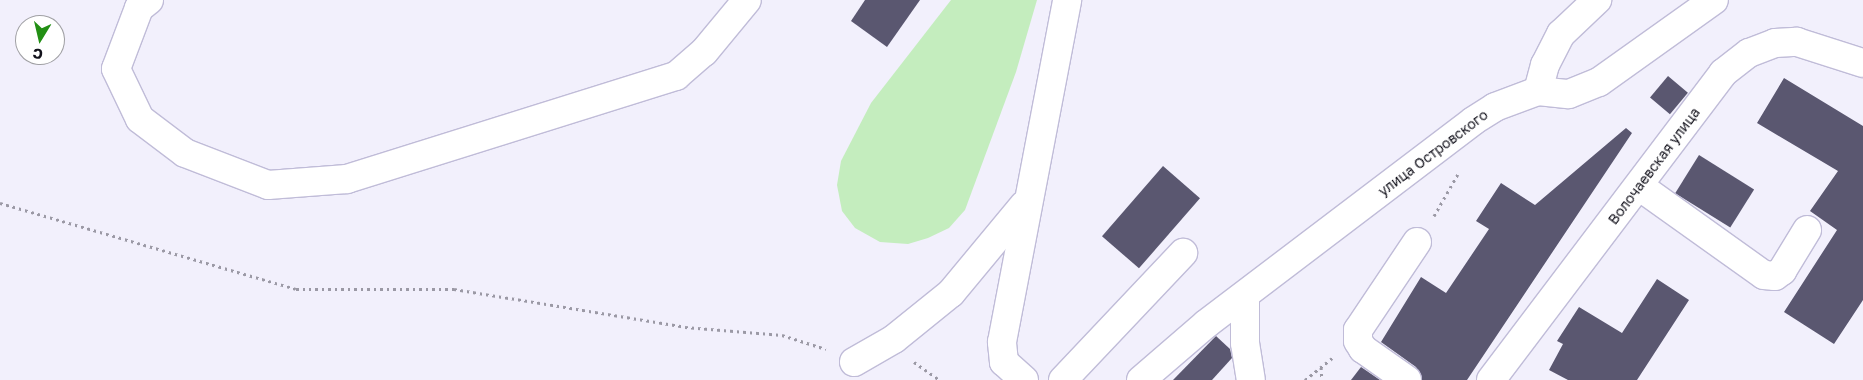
<!DOCTYPE html>
<meta charset="utf-8">
<style>
body{margin:0}
#map{position:relative;width:1863px;height:380px;overflow:hidden;background:#f2f0fc;font-family:"Golos Text",sans-serif}
div>[style]{position:absolute}
.green>*{inset:0;background:#c4edbe}
.building>*{inset:0;background:#5a5770;transform-origin:0 0}
.path>*{height:3px;margin-top:-1.5px;transform-origin:0;background:repeating-linear-gradient(90deg,#9b99a5 0 2.5px,transparent 0 6.5px)}
.roads{filter:drop-shadow(1px 0 #c0bcd8) drop-shadow(-1px 0 #c0bcd8) drop-shadow(0 1px #c0bcd8) drop-shadow(0 -1px #c0bcd8)}
.minor>*{height:28px;margin:-14px;padding:0 14px;transform-origin:14px;border-radius:14px;background:#fff}
span{translate:-50% -50%;white-space:nowrap;text-align:center;line-height:1.15;-webkit-text-stroke:5px #fff;paint-order:stroke}
.street-label{font-size:14px;color:#12111b}
.north{position:absolute;left:15px;top:15px;width:50px;height:50px;box-sizing:border-box;background:#fff;border:1px solid #a0a0a4;border-radius:50%;rotate:189deg;font-size:14px;font-weight:700;line-height:20px;text-align:center;color:#12111b}
.north::after{content:'';display:block;margin:auto;width:18px;height:22px;background:#228f14;clip-path:polygon(50% 0,100% 100%,50% 72%,0 100%)}
</style>
<div id="map">
<div class="green">
<div style="clip-path:polygon(951px 0,1037px 0,1016px 72px,965px 210px,949px 228px,928px 238px,908px 244px,880px 242px,855px 228px,842px 211px,837px 185px,841px 161px,871px 103px)"></div>
</div>
<div class="building">
<div style="clip-path:polygon(865px 0,920px 0,887px 47px,851px 21px)"></div>
<div style="left:1668px;top:76px;width:26px;height:28px;rotate:40deg"></div>
<div style="clip-path:polygon(1784px 78px,1863px 126px,1863px 300px,1834px 344px,1784px 312px,1837px 230px,1810px 211px,1838px 171px,1757px 123px)"></div>
<div style="clip-path:polygon(1626px 128px,1632px 133px,1467px 380px,1422px 380px,1416px 367px,1381px 342px,1421px 277px,1446px 293px,1489px 229px,1476px 221px,1501px 183px,1535px 205px)"></div>
<div style="left:1699px;top:155px;width:65px;height:45px;rotate:32deg"></div>
<div style="left:1163px;top:166px;width:49px;height:93px;rotate:41deg"></div>
<div style="clip-path:polygon(1657px 279px,1689px 300px,1637px 380px,1568px 380px,1549px 370px,1563px 344px,1557px 341px,1579px 307px,1622px 333px)"></div>
<div style="clip-path:polygon(1216px 336px,1230px 349px,1232px 358px,1212px 380px,1173px 380px)"></div>
<div style="clip-path:polygon(1361px 367px,1380px 380px,1351px 380px)"></div>
</div>
<div class="path">
<div style="left:0;top:203px;width:308px;rotate:16.2deg"></div>
<div style="left:296px;top:289px;width:158px"></div>
<div style="left:454px;top:289px;width:234px;rotate:9.3deg"></div>
<div style="left:685px;top:327px;width:97px;rotate:4.7deg"></div>
<div style="left:782px;top:335px;width:46px;rotate:17.7deg"></div>
<div style="left:1434px;top:216px;width:48px;rotate:-60.3deg"></div>
<div style="left:914px;top:362px;width:32px;rotate:35deg"></div>
<div style="left:1321px;top:367px;width:13px;rotate:86deg"></div>
<div style="left:1305px;top:380px;width:35px;rotate:-39deg"></div>
</div>
<div class="roads">
<div class="minor">
<div style="left:149px;top:0;width:13px;rotate:141deg"></div>
<div style="left:139px;top:8px;width:65px;rotate:110.7deg"></div>
<div style="left:116px;top:69px;width:55px;rotate:64.4deg"></div>
<div style="left:140px;top:119px;width:56px;rotate:37.1deg"></div>
<div style="left:185px;top:153px;width:89px;rotate:21.1deg"></div>
<div style="left:268px;top:185px;width:79px;rotate:-4.3deg"></div>
<div style="left:347px;top:179px;width:345px;rotate:-17.4deg"></div>
<div style="left:676px;top:76px;width:37px;rotate:-41deg"></div>
<div style="left:704px;top:52px;width:67px;rotate:-50.4deg"></div>
<div style="left:1538px;top:91px;width:27px;rotate:-75deg"></div>
<div style="left:1545px;top:65px;width:35px;rotate:-63deg"></div>
<div style="left:1561px;top:34px;width:50px;rotate:-43.4deg"></div>
<div style="left:1639px;top:186px;width:153px;rotate:35.5deg"></div>
<div style="left:1764px;top:275px;width:11px;rotate:5deg"></div>
<div style="left:1775px;top:276px;width:9px;rotate:-36deg"></div>
<div style="left:1782px;top:271px;width:48px;rotate:-58.6deg"></div>
<div style="left:1245px;top:298px;width:45px;rotate:90deg"></div>
<div style="left:1245px;top:343px;width:37px;rotate:81deg"></div>
<div style="left:854px;top:362px;width:46px;rotate:-29.9deg"></div>
<div style="left:894px;top:339px;width:73px;rotate:-38.9deg"></div>
<div style="left:951px;top:293px;width:114px;rotate:-50.3deg"></div>
<div style="left:1024px;top:380px;width:27px;rotate:-138deg"></div>
<div style="left:1004px;top:362px;width:20px;rotate:-96deg"></div>
<div style="left:1002px;top:342px;width:348px;rotate:-79.2deg"></div>
<div style="left:1063px;top:380px;width:175px;rotate:-46.6deg"></div>
<div style="left:1141px;top:380px;width:86px;rotate:-40.7deg"></div>
<div style="left:1206px;top:324px;width:335px;rotate:-37.2deg"></div>
<div style="left:1473px;top:121px;width:26px;rotate:-32deg"></div>
<div style="left:1495px;top:107px;width:46px;rotate:-20.4deg"></div>
<div style="left:1538px;top:91px;width:31px;rotate:6deg"></div>
<div style="left:1569px;top:94px;width:32px;rotate:-22deg"></div>
<div style="left:1599px;top:82px;width:141px;rotate:-35.5deg"></div>
<div style="left:1407px;top:380px;width:54px;rotate:-144.8deg"></div>
<div style="left:1363px;top:349px;width:9px;rotate:-122deg"></div>
<div style="left:1358px;top:341px;width:11px;rotate:-90deg"></div>
<div style="left:1358px;top:330px;width:106px;rotate:-56.2deg"></div>
<div style="left:1491px;top:380px;width:385px;rotate:-52.9deg"></div>
<div style="left:1723px;top:73px;width:33px;rotate:-38deg"></div>
<div style="left:1749px;top:53px;width:28px;rotate:-21deg"></div>
<div style="left:1775px;top:43px;width:22px;rotate:-3deg"></div>
<div style="left:1797px;top:42px;width:69px;rotate:17.7deg"></div>
</div>
</div>
<div class="street-label">
<span style="left:1433px;top:153px;rotate:-37deg">улица Островского</span>
<span style="left:1654px;top:166px;rotate:-53deg">Волочаевская улица</span>
</div>
<div class="north">С</div>
</div>
